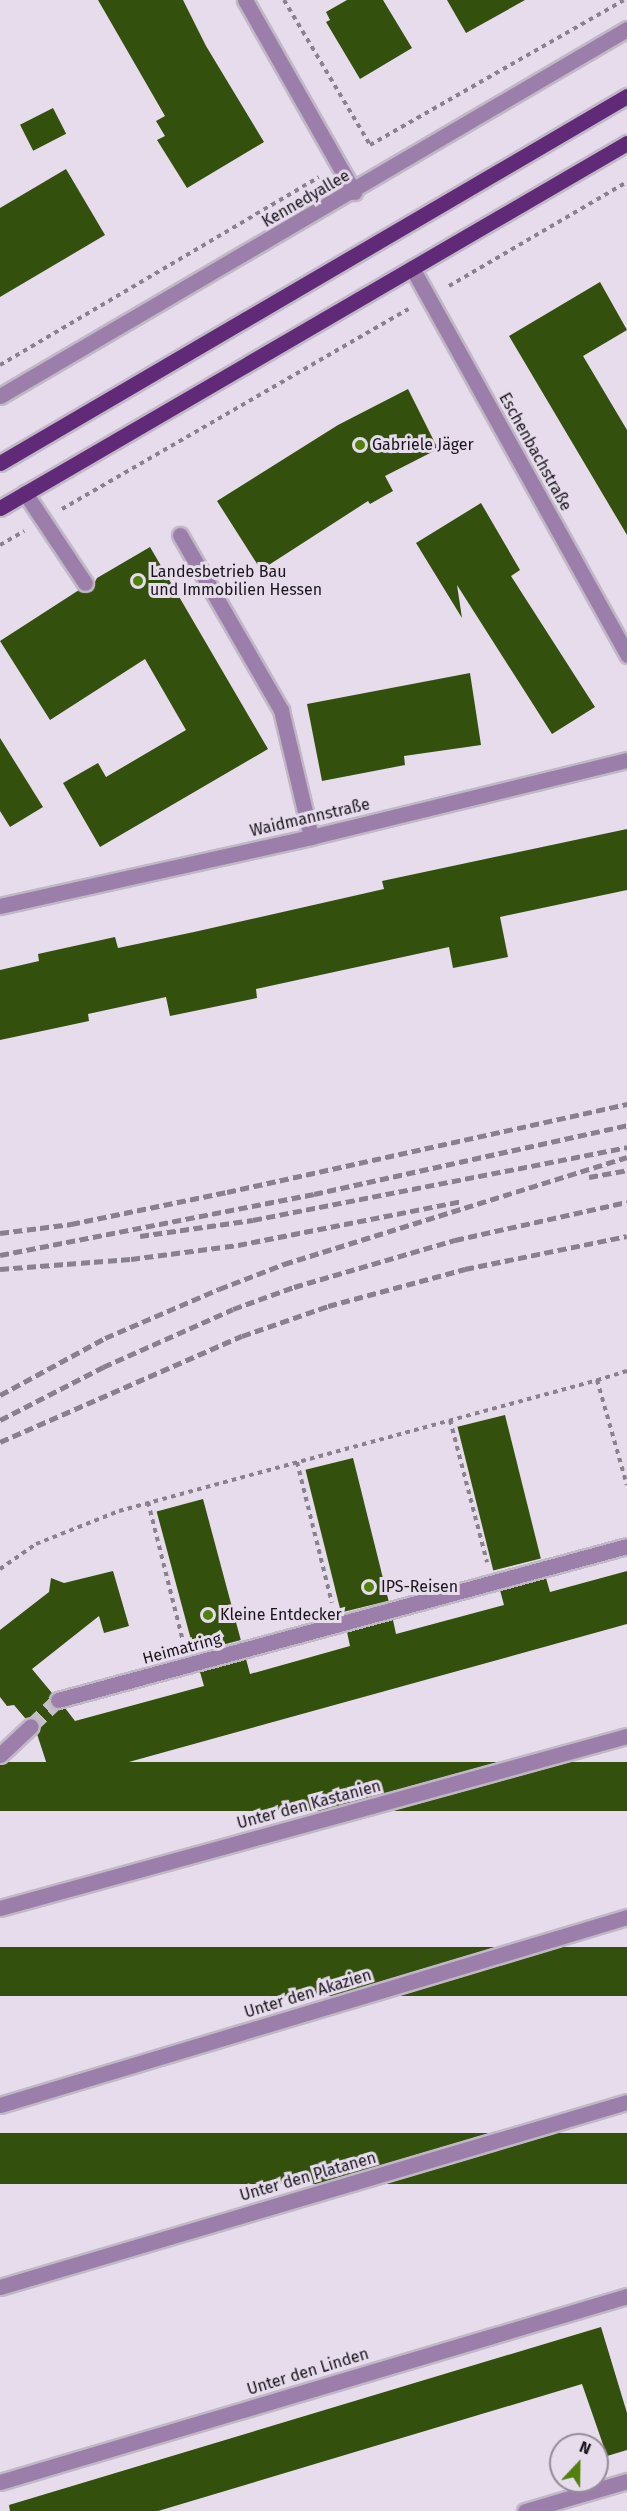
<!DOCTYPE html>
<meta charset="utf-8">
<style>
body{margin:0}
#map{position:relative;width:627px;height:2511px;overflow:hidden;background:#e6dcec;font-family:"Fira Sans",sans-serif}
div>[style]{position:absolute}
.building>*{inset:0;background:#33500c;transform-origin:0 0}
.street-tunnel>*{height:15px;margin-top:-7.5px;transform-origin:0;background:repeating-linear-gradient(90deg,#c7becd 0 15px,transparent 0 23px)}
.path>*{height:4px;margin-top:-2px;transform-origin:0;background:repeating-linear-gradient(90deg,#89828d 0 4.5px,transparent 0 9px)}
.roads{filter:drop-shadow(2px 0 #c1b8c6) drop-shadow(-2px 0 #c1b8c6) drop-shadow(0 2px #c1b8c6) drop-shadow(0 -2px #c1b8c6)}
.lane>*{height:15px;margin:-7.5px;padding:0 7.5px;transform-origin:7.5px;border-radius:7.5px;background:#9b7faa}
.street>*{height:15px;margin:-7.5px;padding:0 7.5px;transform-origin:7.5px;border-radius:7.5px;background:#9b7faa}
.primary>*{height:15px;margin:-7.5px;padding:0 7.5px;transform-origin:7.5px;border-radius:7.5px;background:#602a79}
.rail>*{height:4.5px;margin-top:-2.25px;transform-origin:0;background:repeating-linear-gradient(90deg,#88808c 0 9px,transparent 0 13.5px)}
.dots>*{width:16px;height:16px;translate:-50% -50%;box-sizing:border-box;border:3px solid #e6dcec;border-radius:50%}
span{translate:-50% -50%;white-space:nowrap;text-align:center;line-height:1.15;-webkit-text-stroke:6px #e6dcec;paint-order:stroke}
.street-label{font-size:16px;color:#19151b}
.poi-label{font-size:16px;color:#19151b}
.left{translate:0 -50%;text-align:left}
.north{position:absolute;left:549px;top:2433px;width:60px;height:60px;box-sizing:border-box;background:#e6dcec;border:2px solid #948c98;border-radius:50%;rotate:22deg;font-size:16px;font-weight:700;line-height:24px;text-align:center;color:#19151b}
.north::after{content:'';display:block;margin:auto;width:21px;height:27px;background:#51800b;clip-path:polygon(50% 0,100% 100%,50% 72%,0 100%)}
</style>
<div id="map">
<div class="building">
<div style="clip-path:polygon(98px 0,183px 0,206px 46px,264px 142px,187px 188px,157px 140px,165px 136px,156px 121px,165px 116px)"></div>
<div style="clip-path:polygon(347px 0,383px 0,412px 48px,360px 79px,326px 22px,330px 20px,326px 12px)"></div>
<div style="clip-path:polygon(447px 0,525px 0,466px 33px)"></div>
<div style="left:53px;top:108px;width:29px;height:37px;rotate:63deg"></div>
<div style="clip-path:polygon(66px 169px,105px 235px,0 297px,0 208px)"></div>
<div style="clip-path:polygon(600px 282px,627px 330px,583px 356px,627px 430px,627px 535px,509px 336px)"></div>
<div style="clip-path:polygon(408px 389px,438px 449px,385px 476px,393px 491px,370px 504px,368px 501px,261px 570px,217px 501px,338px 425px)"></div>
<div style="clip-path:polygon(481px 503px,520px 570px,511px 576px,595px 707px,552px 734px,457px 585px,462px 618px,416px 543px)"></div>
<div style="clip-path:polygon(150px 547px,268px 749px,100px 847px,63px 783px,98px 763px,106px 777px,186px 730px,145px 659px,50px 720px,0 641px,79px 590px,90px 591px,97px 578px)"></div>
<div style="clip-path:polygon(470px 673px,481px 745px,404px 756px,405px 765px,322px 781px,307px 704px)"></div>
<div style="clip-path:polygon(0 738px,43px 807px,10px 827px,0 811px)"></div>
<div style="clip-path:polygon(627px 829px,627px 890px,500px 917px,508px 957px,453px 968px,449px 947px,256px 989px,257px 998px,170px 1016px,166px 997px,88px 1014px,89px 1021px,0 1040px,0 970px,39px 961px,38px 954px,115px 937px,118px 948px,194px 932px,384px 889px,382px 881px)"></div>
<div style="left:505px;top:1415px;width:148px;height:49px;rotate:76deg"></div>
<div style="left:353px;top:1458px;width:147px;height:49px;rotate:76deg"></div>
<div style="left:203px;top:1499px;width:146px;height:48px;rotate:75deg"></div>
<div style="clip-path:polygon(113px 1571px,129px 1626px,104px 1633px,99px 1616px,32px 1669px,52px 1693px,51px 1706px,65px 1708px,75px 1721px,204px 1686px,200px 1672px,246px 1659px,250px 1674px,350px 1646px,347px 1632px,393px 1620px,396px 1634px,504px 1605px,500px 1590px,546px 1578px,550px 1592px,627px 1571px,627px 1624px,53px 1783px,37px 1734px,38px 1720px,25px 1718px,14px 1705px,7px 1706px,0 1697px,0 1630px,49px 1592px,51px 1578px,64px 1583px)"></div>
<div style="left:627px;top:1762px;width:49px;height:651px;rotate:90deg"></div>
<div style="left:627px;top:1947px;width:49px;height:653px;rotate:90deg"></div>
<div style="left:627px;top:2133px;width:51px;height:654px;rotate:90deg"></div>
<div style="clip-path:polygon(601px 2327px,627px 2413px,627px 2450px,607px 2456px,582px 2384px,158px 2511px,10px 2511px,9px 2505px)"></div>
</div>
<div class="street-tunnel">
<div style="left:31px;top:1726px;width:37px;rotate:-44deg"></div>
</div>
<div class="path">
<div style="left:284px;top:0;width:169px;rotate:59.3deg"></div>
<div style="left:370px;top:145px;width:292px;rotate:-29.7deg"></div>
<div style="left:449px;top:286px;width:206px;rotate:-30.3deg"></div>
<div style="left:0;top:365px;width:370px;rotate:-30.5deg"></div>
<div style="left:62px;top:509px;width:400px;rotate:-30deg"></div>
<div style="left:0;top:545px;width:28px;rotate:-30deg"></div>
<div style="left:627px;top:1371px;width:31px;rotate:163deg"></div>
<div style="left:597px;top:1380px;width:109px;rotate:74.1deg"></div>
<div style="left:450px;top:1420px;width:147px;rotate:75.4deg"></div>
<div style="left:297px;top:1462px;width:145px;rotate:76.1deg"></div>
<div style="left:148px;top:1502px;width:143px;rotate:75.9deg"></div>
<div style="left:0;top:1569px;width:44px;rotate:-34.8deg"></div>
<div style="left:36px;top:1544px;width:89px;rotate:-21.7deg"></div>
<div style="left:119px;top:1511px;width:496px;rotate:-15.3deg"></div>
</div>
<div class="roads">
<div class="lane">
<div style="left:25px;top:493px;width:108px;rotate:56.3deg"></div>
<div style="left:180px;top:535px;width:202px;rotate:60deg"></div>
<div style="left:281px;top:710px;width:130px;rotate:76.7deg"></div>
</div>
<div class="street">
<div style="left:245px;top:0;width:221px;rotate:60.4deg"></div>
<div style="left:412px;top:268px;width:443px;rotate:60.9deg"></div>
<div style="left:0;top:396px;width:727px;rotate:-30.34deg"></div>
<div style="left:0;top:906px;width:319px;rotate:-12.5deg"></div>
<div style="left:311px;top:837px;width:325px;rotate:-13.7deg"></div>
<div style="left:58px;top:1700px;width:589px;rotate:-15.14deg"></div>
<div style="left:0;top:1755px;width:42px;rotate:-43.1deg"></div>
<div style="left:0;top:1908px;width:650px;rotate:-15.34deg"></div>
<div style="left:0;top:2105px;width:655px;rotate:-16.69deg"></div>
<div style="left:0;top:2287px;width:654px;rotate:-16.44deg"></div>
<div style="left:0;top:2482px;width:654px;rotate:-16.52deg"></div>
<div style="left:525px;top:2511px;width:106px;rotate:-16.4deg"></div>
</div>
<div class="primary">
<div style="left:0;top:463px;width:727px;rotate:-30.34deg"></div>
<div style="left:0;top:508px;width:726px;rotate:-30.21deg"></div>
</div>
</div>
<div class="rail">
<div style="left:589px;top:1177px;width:39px;rotate:-10deg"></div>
<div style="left:0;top:1233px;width:72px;rotate:-7.2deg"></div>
<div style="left:71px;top:1224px;width:159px;rotate:-11.6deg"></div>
<div style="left:227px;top:1192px;width:410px;rotate:-12.4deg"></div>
<div style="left:140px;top:1236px;width:114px;rotate:-8.1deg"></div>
<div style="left:253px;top:1220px;width:381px;rotate:-11deg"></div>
<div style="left:0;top:1255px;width:320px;rotate:-11deg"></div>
<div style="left:314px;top:1194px;width:321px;rotate:-12.4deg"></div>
<div style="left:0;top:1269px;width:131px;rotate:-4.4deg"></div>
<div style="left:131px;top:1259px;width:108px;rotate:-7.5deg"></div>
<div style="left:238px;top:1245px;width:228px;rotate:-11.1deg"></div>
<div style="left:0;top:1395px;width:119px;rotate:-28.5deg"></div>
<div style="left:105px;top:1338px;width:124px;rotate:-23.3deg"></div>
<div style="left:219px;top:1289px;width:70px;rotate:-21deg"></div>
<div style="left:284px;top:1264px;width:359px;rotate:-17.3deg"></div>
<div style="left:0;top:1420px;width:116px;rotate:-27.2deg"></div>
<div style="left:103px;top:1367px;width:142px;rotate:-24deg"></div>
<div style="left:233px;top:1309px;width:65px;rotate:-19.8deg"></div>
<div style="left:294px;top:1287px;width:168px;rotate:-16.3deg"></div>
<div style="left:455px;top:1240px;width:176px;rotate:-12.5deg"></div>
<div style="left:0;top:1442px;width:264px;rotate:-23.7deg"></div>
<div style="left:242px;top:1336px;width:91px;rotate:-19.2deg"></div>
<div style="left:328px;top:1306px;width:142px;rotate:-15.1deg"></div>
<div style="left:465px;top:1269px;width:165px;rotate:-11.5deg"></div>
</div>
<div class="dots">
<div style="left:360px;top:445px;background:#51800b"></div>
<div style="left:138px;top:581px;background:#51800b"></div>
<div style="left:369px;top:1587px;background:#51800b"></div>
<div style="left:208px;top:1615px;background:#51800b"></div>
</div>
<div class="street-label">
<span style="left:306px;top:199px;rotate:-30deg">Kennedyallee</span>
<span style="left:535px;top:452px;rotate:61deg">Eschenbachstraße</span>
<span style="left:310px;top:818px;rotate:-13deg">Waidmannstraße</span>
<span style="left:182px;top:1649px;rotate:-15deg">Heimatring</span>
<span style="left:309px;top:1805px;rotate:-15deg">Unter den Kastanien</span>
<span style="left:308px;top:1994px;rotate:-17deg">Unter den Akazien</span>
<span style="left:308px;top:2177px;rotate:-16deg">Unter den Platanen</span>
<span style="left:308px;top:2372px;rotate:-17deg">Unter den Linden</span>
</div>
<div class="poi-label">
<span class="left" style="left:372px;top:445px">Gabriele Jäger</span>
<span class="left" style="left:150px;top:581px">Landesbetrieb Bau<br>und Immobilien Hessen</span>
<span class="left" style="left:381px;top:1587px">IPS-Reisen</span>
<span class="left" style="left:220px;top:1615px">Kleine Entdecker</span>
</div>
<div class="north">N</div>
</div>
